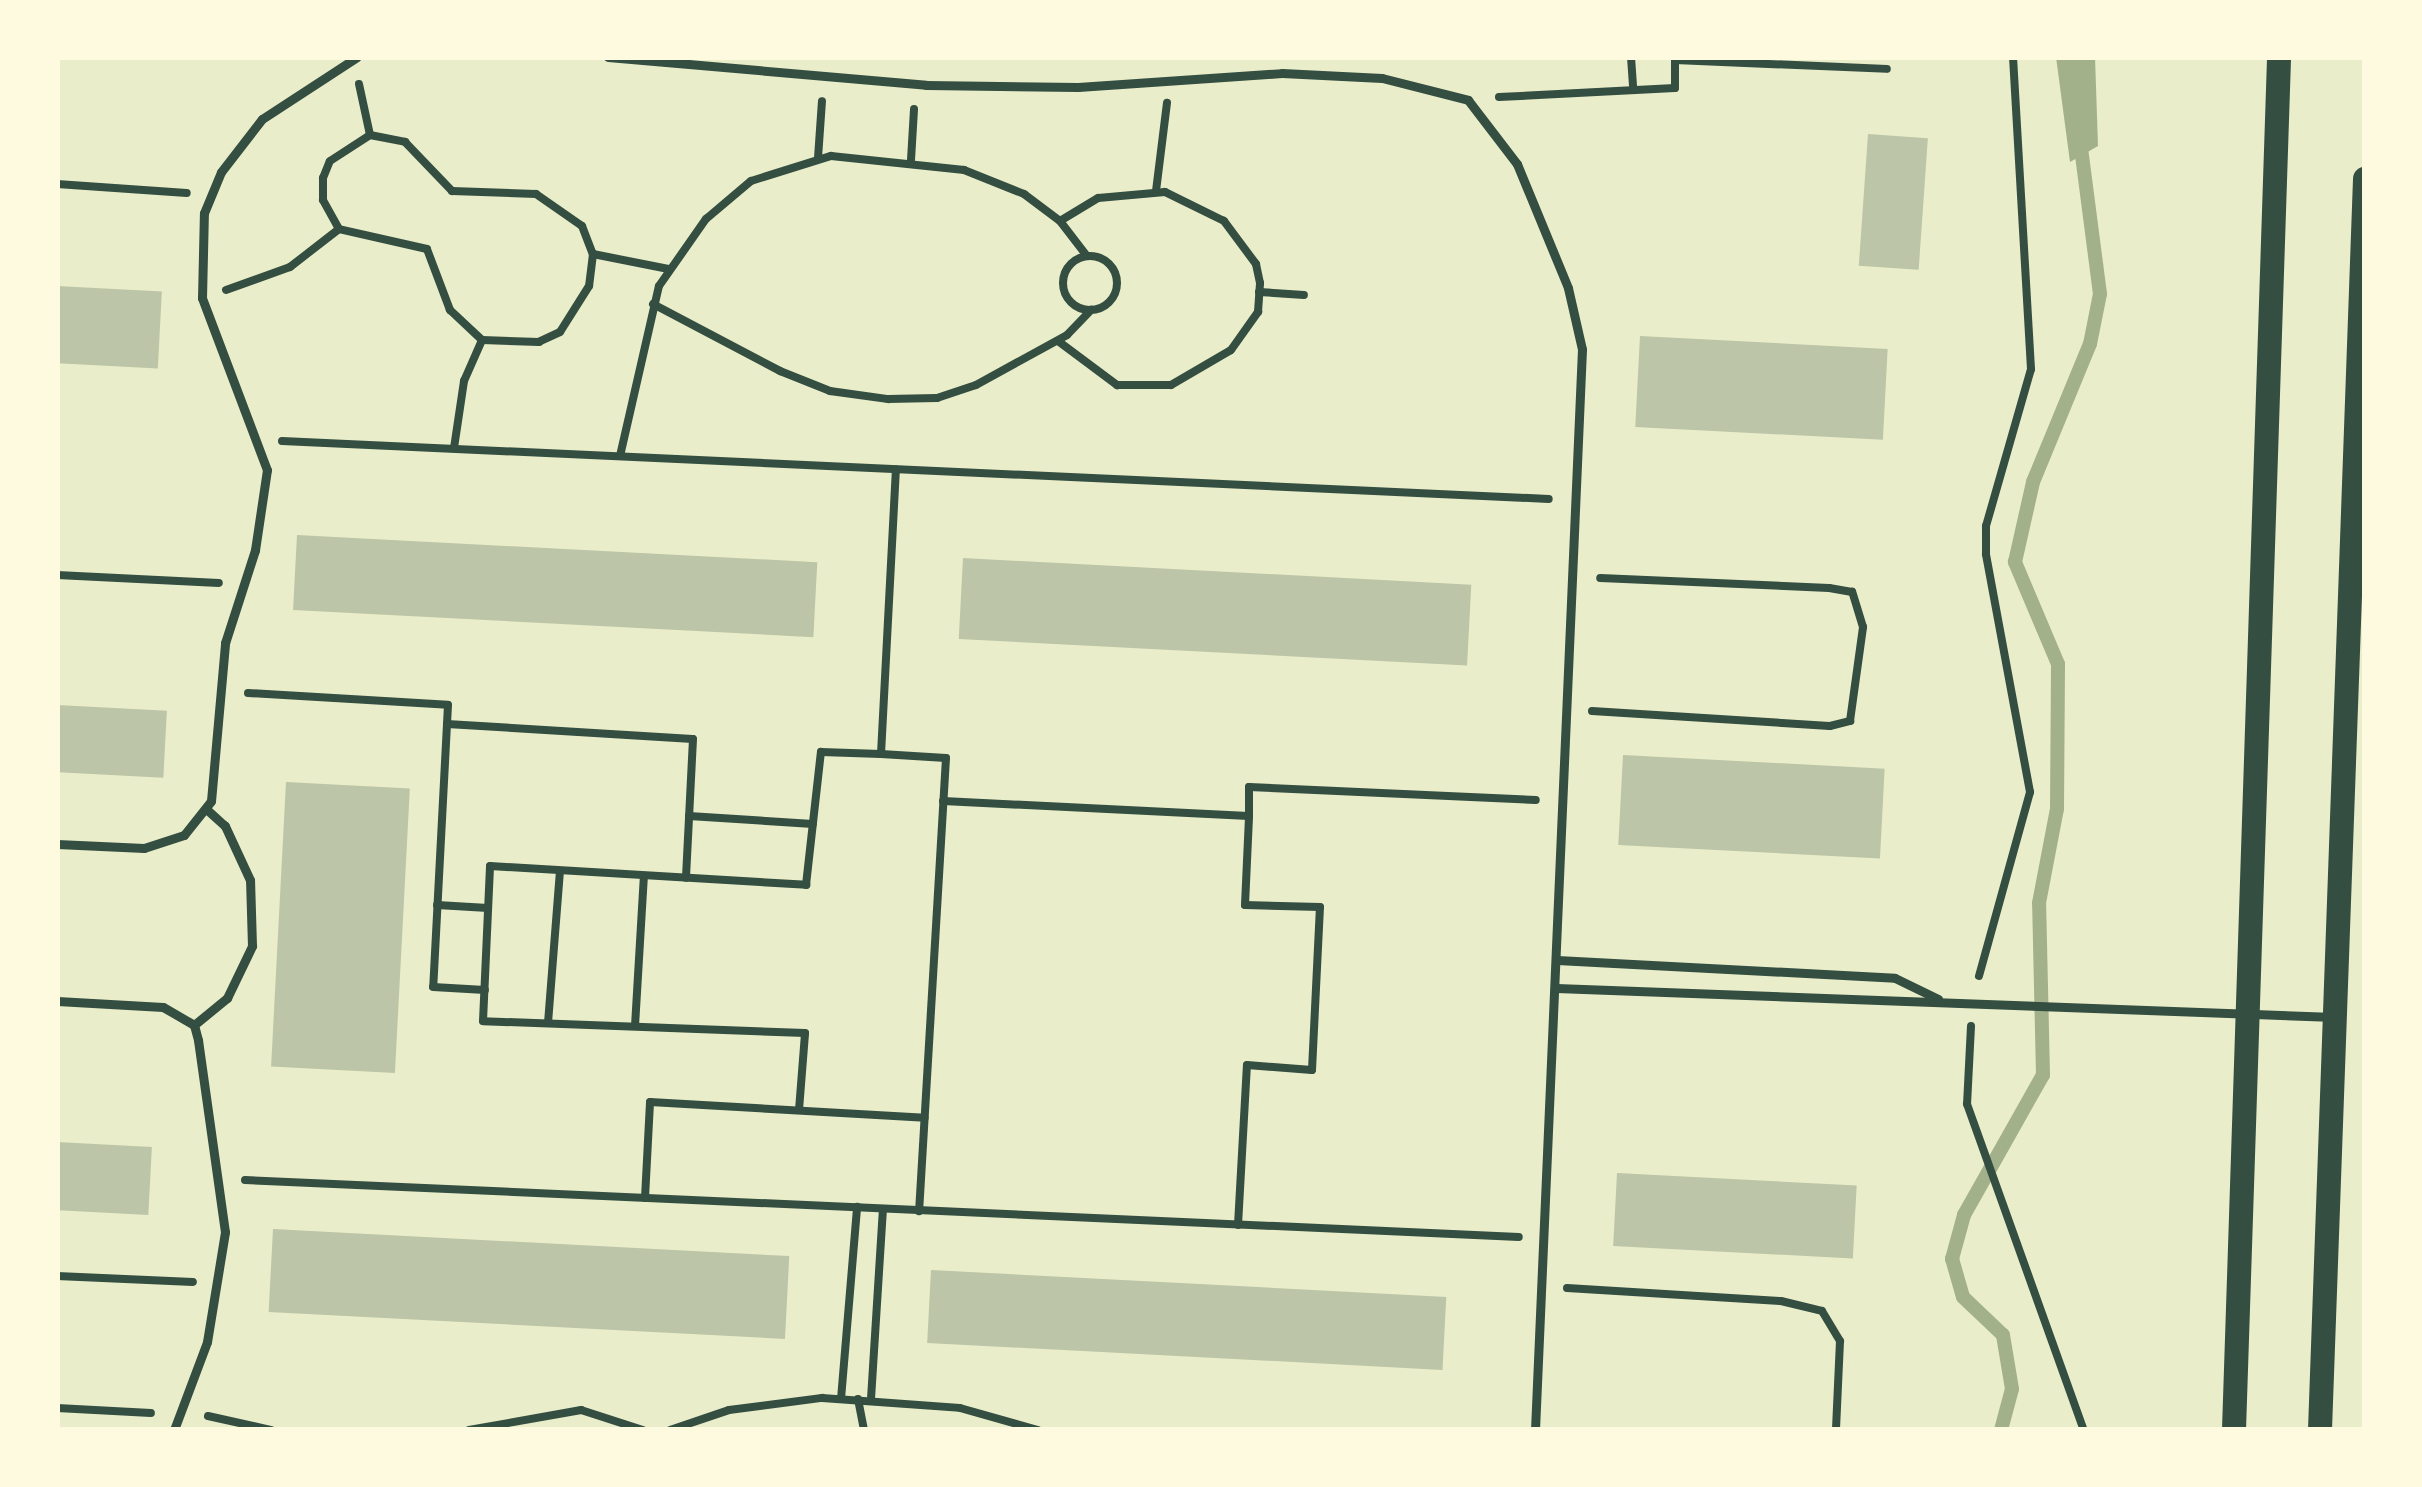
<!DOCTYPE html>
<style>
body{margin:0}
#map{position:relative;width:2422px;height:1487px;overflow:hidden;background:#e9edc9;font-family:Helvetica,sans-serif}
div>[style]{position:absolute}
.water>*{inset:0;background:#a3b18a}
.stream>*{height:14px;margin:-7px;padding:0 7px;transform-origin:7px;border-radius:7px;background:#a3b18a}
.building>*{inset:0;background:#bcc5a7;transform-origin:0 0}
.path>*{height:8px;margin:-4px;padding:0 4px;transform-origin:4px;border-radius:4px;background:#344e41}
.path>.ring{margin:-4px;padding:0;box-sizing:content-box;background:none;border:8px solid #344e41;border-radius:50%}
.service>*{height:9px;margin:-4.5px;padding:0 4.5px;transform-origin:4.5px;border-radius:4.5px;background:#344e41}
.secondary>*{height:24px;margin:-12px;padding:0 12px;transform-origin:12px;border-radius:12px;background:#344e41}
span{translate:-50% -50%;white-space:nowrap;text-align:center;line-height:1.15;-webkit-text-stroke:9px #fefae0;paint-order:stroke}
.frame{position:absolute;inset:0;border:60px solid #fefae0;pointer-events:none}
</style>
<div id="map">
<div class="water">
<div style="clip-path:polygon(2056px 57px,2095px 57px,2098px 146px,2070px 162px)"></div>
</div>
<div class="stream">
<div style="left:2001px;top:1430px;width:42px;rotate:-75deg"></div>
<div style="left:2012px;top:1389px;width:55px;rotate:-99.5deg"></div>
<div style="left:2003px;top:1335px;width:55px;rotate:-136.5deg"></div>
<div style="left:1963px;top:1297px;width:40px;rotate:-106deg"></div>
<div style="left:1952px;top:1259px;width:46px;rotate:-74.7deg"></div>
<div style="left:1964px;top:1215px;width:161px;rotate:-60.6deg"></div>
<div style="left:2043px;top:1075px;width:172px;rotate:-91.3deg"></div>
<div style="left:2039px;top:903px;width:96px;rotate:-79.2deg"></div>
<div style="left:2057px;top:809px;width:145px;rotate:-89.6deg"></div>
<div style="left:2058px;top:664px;width:111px;rotate:-112.9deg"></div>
<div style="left:2015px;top:562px;width:82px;rotate:-77.3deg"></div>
<div style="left:2033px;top:482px;width:149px;rotate:-67.6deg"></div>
<div style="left:2090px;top:344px;width:51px;rotate:-78.7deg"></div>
<div style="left:2100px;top:294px;width:156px;rotate:-97.4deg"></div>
</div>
<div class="building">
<div style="left:1868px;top:134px;width:60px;height:132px;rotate:4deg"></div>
<div style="left:57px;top:286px;width:105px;height:77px;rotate:3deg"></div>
<div style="left:1640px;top:336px;width:248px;height:91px;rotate:3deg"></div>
<div style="left:297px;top:535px;width:521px;height:75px;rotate:3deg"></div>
<div style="left:963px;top:558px;width:509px;height:81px;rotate:3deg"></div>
<div style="left:57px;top:705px;width:110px;height:67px;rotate:3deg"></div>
<div style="left:1623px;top:755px;width:262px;height:90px;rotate:3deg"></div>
<div style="left:286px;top:782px;width:124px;height:285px;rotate:3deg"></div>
<div style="left:57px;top:1142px;width:95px;height:68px;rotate:3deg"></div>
<div style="left:1617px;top:1173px;width:240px;height:73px;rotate:3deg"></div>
<div style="left:273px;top:1229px;width:517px;height:83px;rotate:3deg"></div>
<div style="left:931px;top:1270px;width:516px;height:73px;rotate:3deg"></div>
</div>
<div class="path">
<div style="left:1631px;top:57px;width:30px;rotate:86deg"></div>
<div style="left:359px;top:84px;width:52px;rotate:77.8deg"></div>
<div style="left:1499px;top:97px;width:176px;rotate:-2.9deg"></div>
<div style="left:1675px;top:88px;width:28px;rotate:-90deg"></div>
<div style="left:1675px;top:60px;width:212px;rotate:2.4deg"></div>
<div style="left:370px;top:135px;width:36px;rotate:11deg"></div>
<div style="left:405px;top:142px;width:68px;rotate:46.2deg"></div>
<div style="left:452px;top:191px;width:84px;rotate:2deg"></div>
<div style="left:536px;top:194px;width:56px;rotate:34.8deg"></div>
<div style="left:582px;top:226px;width:30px;rotate:69deg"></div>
<div style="left:593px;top:254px;width:32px;rotate:97deg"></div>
<div style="left:589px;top:286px;width:54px;rotate:122.2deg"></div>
<div style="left:560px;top:332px;width:23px;rotate:155deg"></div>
<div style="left:539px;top:342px;width:57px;rotate:-178deg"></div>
<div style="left:482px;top:340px;width:44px;rotate:-136.8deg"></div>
<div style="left:450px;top:310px;width:65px;rotate:-110.7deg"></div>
<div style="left:427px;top:249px;width:90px;rotate:-167.2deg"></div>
<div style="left:339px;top:229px;width:33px;rotate:-119deg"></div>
<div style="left:323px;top:200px;width:22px;rotate:-90deg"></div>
<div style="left:323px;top:178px;width:18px;rotate:-68deg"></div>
<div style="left:330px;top:161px;width:48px;rotate:-33deg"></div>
<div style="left:818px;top:158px;width:57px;rotate:-86deg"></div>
<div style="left:911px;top:160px;width:51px;rotate:-86.6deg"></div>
<div style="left:57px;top:184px;width:130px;rotate:4deg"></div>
<div style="left:1156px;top:191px;width:89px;rotate:-82.9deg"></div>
<div style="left:593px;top:254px;width:77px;rotate:11.2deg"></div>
<div class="ring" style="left:1063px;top:256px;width:46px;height:46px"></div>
<div style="left:226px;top:290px;width:68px;rotate:-19.8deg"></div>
<div style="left:290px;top:267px;width:62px;rotate:-37.8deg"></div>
<div style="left:1259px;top:292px;width:45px;rotate:3.8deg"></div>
<div style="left:653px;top:304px;width:144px;rotate:27.8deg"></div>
<div style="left:780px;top:371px;width:54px;rotate:21.8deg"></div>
<div style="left:830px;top:391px;width:59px;rotate:7.9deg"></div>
<div style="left:888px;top:399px;width:49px;rotate:-1.2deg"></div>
<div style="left:937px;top:398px;width:41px;rotate:-18.4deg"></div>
<div style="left:976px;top:385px;width:104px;rotate:-28.8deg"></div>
<div style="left:1067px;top:335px;width:35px;rotate:-46deg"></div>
<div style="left:1058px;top:341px;width:74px;rotate:36.7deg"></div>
<div style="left:1117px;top:385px;width:54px"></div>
<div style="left:1171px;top:385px;width:69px;rotate:-30.3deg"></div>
<div style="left:1231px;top:350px;width:47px;rotate:-54.6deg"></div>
<div style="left:1258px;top:312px;width:29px;rotate:-86deg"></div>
<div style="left:1260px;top:283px;width:19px;rotate:-102deg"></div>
<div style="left:1256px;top:264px;width:54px;rotate:-126.7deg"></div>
<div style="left:1224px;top:221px;width:66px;rotate:-153.8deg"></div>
<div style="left:1165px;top:192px;width:67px;rotate:174.9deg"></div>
<div style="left:1098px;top:198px;width:44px;rotate:148.8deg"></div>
<div style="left:282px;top:441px;width:1268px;rotate:2.62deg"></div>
<div style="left:454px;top:448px;width:68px;rotate:-81.5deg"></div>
<div style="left:464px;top:381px;width:45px;rotate:-66.3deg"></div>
<div style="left:620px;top:456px;width:174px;rotate:-77.1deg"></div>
<div style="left:659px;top:286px;width:82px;rotate:-55deg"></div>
<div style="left:706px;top:219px;width:59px;rotate:-40.2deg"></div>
<div style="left:751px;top:181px;width:84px;rotate:-17.4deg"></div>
<div style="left:831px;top:156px;width:134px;rotate:6deg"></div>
<div style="left:964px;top:170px;width:65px;rotate:21.8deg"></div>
<div style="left:1024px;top:194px;width:45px;rotate:36.9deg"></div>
<div style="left:1060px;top:221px;width:44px;rotate:52.4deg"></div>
<div style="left:57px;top:575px;width:162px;rotate:2.8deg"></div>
<div style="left:248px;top:693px;width:200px;rotate:3.4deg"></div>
<div style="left:448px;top:705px;width:282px;rotate:93deg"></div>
<div style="left:433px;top:987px;width:52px;rotate:3.3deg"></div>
<div style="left:1592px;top:711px;width:238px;rotate:3.6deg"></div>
<div style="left:1830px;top:726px;width:21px;rotate:-14deg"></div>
<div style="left:1850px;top:721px;width:95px;rotate:-82.1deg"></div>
<div style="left:1863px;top:627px;width:37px;rotate:-107deg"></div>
<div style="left:1852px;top:592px;width:23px;rotate:-170deg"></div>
<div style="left:1829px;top:588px;width:229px;rotate:-177.5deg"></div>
<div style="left:447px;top:724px;width:246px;rotate:3.5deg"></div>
<div style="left:693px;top:739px;width:139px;rotate:92.9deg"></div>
<div style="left:881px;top:754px;width:65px;rotate:3.5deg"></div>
<div style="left:946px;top:758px;width:454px;rotate:93.4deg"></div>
<div style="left:943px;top:801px;width:306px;rotate:2.8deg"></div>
<div style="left:1249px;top:816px;width:29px;rotate:-90deg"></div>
<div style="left:1249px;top:787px;width:287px;rotate:2.6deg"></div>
<div style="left:689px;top:816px;width:124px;rotate:3.7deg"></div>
<div style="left:437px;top:905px;width:51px;rotate:3.4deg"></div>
<div style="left:1979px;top:976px;width:191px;rotate:-74.5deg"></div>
<div style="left:2030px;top:792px;width:242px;rotate:-100.5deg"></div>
<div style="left:1986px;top:554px;width:28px;rotate:-90deg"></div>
<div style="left:1986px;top:526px;width:163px;rotate:-74deg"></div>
<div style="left:2031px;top:369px;width:313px;rotate:-93.3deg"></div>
<div style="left:548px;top:1023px;width:152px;rotate:-85.5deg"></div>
<div style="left:635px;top:1026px;width:150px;rotate:-86.6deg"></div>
<div style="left:1971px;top:1026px;width:78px;rotate:92.9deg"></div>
<div style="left:1967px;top:1104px;width:346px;rotate:70.3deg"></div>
<div style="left:799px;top:1110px;width:77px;rotate:-85.5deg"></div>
<div style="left:805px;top:1033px;width:322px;rotate:-177.9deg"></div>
<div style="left:483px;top:1021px;width:155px;rotate:-87.4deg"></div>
<div style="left:490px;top:866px;width:317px;rotate:3.4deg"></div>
<div style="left:806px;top:885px;width:134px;rotate:-83.6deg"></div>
<div style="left:821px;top:752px;width:60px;rotate:1.9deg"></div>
<div style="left:881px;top:754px;width:285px;rotate:-87deg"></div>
<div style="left:245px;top:1180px;width:1275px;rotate:2.56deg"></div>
<div style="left:645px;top:1198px;width:96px;rotate:-87deg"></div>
<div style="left:650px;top:1102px;width:275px;rotate:3.3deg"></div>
<div style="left:1238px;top:1225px;width:160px;rotate:-86.8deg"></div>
<div style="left:1247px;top:1065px;width:65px;rotate:4.4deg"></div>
<div style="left:1312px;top:1070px;width:163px;rotate:-87.2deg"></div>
<div style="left:1320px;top:907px;width:75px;rotate:-178.5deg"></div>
<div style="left:1245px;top:905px;width:89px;rotate:-87.4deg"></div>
<div style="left:57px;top:1276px;width:136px;rotate:2.5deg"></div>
<div style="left:1567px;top:1288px;width:214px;rotate:3.5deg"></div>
<div style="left:1781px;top:1301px;width:42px;rotate:13.7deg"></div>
<div style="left:1822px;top:1311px;width:35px;rotate:59deg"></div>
<div style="left:1840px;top:1341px;width:89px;rotate:92.6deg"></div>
<div style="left:841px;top:1399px;width:193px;rotate:-85.2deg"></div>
<div style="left:858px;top:1399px;width:32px;rotate:79deg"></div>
<div style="left:871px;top:1399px;width:190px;rotate:-86.4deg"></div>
<div style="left:57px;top:1408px;width:94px;rotate:3deg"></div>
<div style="left:208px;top:1416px;width:65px;rotate:12.5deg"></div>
<div style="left:469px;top:1430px;width:114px;rotate:-10.1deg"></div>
<div style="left:581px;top:1410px;width:65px;rotate:17.9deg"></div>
<div style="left:670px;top:1430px;width:62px;rotate:-18.7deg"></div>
<div style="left:729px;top:1410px;width:94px;rotate:-7.4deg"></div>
<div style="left:822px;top:1398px;width:138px;rotate:4.1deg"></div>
<div style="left:960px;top:1408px;width:81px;rotate:15.8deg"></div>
</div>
<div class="service">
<div style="left:608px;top:57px;width:319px;rotate:5deg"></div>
<div style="left:926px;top:85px;width:152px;rotate:0.8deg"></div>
<div style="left:1078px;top:87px;width:204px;rotate:-3.9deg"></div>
<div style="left:1282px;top:73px;width:100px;rotate:2.9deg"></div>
<div style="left:1382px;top:78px;width:89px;rotate:14.3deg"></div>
<div style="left:1468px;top:100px;width:81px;rotate:52.6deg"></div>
<div style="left:1517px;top:164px;width:134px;rotate:67.6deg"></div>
<div style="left:1568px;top:288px;width:63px;rotate:77.1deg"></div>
<div style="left:1582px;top:349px;width:1082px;rotate:92.49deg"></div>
<div style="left:57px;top:844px;width:87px;rotate:2.6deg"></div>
<div style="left:144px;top:848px;width:42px;rotate:-18deg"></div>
<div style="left:184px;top:835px;width:43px;rotate:-51.5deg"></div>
<div style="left:211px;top:801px;width:159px;rotate:-84.9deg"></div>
<div style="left:225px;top:643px;width:98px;rotate:-72.1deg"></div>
<div style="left:255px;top:550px;width:81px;rotate:-81.5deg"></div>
<div style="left:267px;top:470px;width:184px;rotate:-110.7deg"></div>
<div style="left:202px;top:298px;width:85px;rotate:-88.7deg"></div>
<div style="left:204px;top:213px;width:44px;rotate:-67.5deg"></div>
<div style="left:221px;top:172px;width:67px;rotate:-52.3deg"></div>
<div style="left:262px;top:119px;width:113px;rotate:-33.1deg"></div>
<div style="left:1557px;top:960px;width:338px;rotate:3deg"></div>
<div style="left:1895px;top:978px;width:48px;rotate:26deg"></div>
<div style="left:1556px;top:988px;width:779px;rotate:2.13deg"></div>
<div style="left:57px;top:1001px;width:106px;rotate:3.2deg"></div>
<div style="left:163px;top:1007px;width:36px;rotate:30deg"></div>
<div style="left:194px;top:1025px;width:16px;rotate:75deg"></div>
<div style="left:198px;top:1040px;width:194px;rotate:82deg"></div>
<div style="left:225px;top:1232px;width:111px;rotate:99.3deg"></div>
<div style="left:207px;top:1342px;width:94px;rotate:110.6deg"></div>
<div style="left:194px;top:1025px;width:43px;rotate:-39.3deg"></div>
<div style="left:227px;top:998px;width:58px;rotate:-64.3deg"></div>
<div style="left:252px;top:946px;width:66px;rotate:-91.7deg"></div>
<div style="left:250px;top:880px;width:60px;rotate:-114.8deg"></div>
<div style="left:225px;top:826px;width:24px;rotate:-138deg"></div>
</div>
<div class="secondary">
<div style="left:2234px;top:1430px;width:1374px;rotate:-88.12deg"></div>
<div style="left:2320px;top:1430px;width:1252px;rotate:-87.94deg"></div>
</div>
<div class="frame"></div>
</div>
